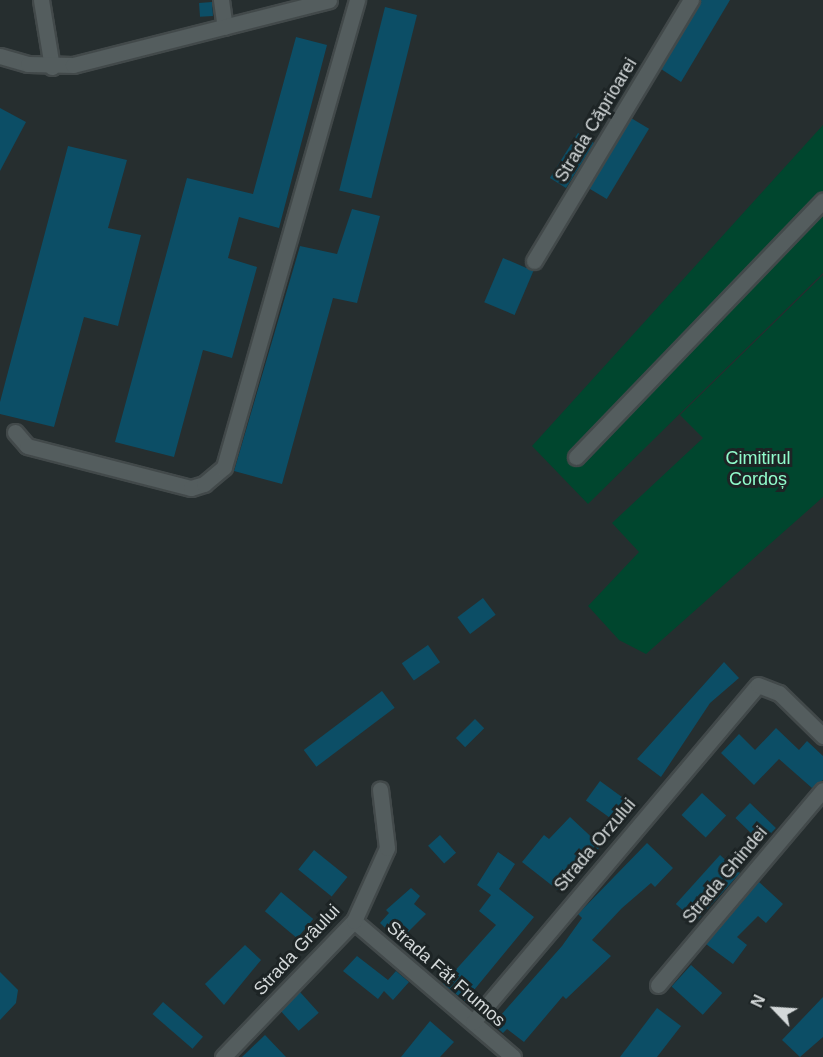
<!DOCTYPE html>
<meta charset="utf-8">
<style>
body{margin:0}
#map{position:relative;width:823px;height:1057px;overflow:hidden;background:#262e2f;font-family:Arial,sans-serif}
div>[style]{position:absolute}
.green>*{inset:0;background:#00462e}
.building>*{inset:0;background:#0c4e66;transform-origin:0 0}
.roads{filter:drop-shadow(2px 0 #42494a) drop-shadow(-2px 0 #42494a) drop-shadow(0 2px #42494a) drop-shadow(0 -2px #42494a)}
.minor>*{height:15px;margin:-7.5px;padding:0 7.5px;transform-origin:7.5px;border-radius:7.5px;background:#545d5e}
span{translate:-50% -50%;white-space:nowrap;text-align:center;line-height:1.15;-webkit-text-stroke:6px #1d2425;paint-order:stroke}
.street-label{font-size:18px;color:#d4d9da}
.park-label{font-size:18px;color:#91fccc}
.north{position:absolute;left:745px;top:979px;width:60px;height:60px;-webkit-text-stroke:4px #1d2425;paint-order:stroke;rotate:295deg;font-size:16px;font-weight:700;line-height:24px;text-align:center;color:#d4d9da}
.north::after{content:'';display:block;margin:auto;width:21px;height:27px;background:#d4d9da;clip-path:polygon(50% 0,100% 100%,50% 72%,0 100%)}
</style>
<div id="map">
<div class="green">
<div style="clip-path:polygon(823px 125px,823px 273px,588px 504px,532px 446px)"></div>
<div style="clip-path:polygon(823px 275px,823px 497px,646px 654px,619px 640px,588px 606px,639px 552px,612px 523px,703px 438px,680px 415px)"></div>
</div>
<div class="building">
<div style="clip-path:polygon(701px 0,730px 0,681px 82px,661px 69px)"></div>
<div style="left:212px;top:2px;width:14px;height:13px;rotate:86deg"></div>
<div style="left:385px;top:7px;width:33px;height:189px;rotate:14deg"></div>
<div style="clip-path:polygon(296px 37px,327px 45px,279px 228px,239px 217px,228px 258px,257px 267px,232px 358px,203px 350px,174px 457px,115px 442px,187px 178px,253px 194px)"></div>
<div style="clip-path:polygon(0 108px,26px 122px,0 171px)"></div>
<div style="left:631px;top:118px;width:21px;height:82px;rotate:31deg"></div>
<div style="left:578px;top:133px;width:19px;height:53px;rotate:32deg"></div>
<div style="clip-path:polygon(68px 146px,127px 160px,108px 228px,141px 235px,118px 326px,84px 317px,54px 427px,0 414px,0 402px)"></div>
<div style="clip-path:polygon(352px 209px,380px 216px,357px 303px,333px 298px,282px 484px,234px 471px,300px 246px,337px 254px)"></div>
<div style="left:503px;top:258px;width:33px;height:48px;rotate:23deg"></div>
<div style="left:483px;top:598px;width:21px;height:32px;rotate:53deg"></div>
<div style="left:428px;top:645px;width:21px;height:32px;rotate:55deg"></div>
<div style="clip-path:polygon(724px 662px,739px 678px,710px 703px,661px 777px,637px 759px)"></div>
<div style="left:382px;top:691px;width:21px;height:98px;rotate:53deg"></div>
<div style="left:475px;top:719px;width:13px;height:27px;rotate:45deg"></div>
<div style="clip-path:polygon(776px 728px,799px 750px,807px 741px,823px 756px,823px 780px,812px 788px,779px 759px,754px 785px,721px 753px,739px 734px,755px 750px)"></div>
<div style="left:600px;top:781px;width:39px;height:24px;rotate:36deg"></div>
<div style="left:702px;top:793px;width:33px;height:30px;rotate:43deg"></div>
<div style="left:750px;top:803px;width:36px;height:21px;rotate:44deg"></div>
<div style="clip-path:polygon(570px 817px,601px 846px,559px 891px,522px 862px,544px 835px,549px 839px)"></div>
<div style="left:440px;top:835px;width:24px;height:16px;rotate:48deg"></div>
<div style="clip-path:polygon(647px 843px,673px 868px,655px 887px,651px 883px,622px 908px,592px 940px,611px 956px,566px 999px,563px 996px,524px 1042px,507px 1029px,503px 1033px,493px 1024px,562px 946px,582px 918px,578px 914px)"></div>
<div style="left:314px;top:850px;width:43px;height:25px;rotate:39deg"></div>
<div style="clip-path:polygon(498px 852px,515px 864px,499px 889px,534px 917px,465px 1001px,443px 984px,496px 925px,479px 911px,491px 895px,477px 885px)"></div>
<div style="left:720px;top:855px;width:27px;height:66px;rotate:42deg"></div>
<div style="clip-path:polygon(759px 882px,783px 904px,766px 923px,758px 916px,737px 937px,747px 945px,733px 964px,706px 944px)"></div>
<div style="clip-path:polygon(411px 888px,420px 896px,414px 904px,426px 914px,399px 941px,380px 923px,389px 913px,386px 910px)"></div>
<div style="left:281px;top:892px;width:42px;height:25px;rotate:40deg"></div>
<div style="clip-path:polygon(245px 945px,261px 960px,224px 1005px,205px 984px)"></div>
<div style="clip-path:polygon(357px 956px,388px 980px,396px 971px,409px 982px,393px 1000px,384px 991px,378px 999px,343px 971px)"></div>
<div style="left:691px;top:965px;width:42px;height:29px;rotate:42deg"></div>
<div style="clip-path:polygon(0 972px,18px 990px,16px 1003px,0 1020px)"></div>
<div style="left:300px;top:992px;width:28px;height:27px;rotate:48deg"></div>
<div style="clip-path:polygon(823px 997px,823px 1037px,800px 1057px,782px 1040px)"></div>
<div style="left:163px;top:1002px;width:53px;height:16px;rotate:41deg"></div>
<div style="clip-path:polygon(657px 1008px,681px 1026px,657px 1057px,620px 1057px)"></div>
<div style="clip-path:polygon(430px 1021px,454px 1042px,440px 1057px,401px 1057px)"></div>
<div style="clip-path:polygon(265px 1035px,286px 1057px,242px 1057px)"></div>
</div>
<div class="roads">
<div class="minor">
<div style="left:41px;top:0;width:68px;rotate:80.7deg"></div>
<div style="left:221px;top:0;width:27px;rotate:82deg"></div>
<div style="left:0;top:56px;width:29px;rotate:16deg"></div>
<div style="left:28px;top:64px;width:45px;rotate:1.3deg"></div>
<div style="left:73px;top:65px;width:264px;rotate:-14.2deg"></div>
<div style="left:534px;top:261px;width:305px;rotate:-59deg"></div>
<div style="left:15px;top:432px;width:18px;rotate:49deg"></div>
<div style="left:27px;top:446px;width:169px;rotate:14.4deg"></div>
<div style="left:191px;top:488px;width:14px;rotate:-17deg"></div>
<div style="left:204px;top:484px;width:26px;rotate:-40deg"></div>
<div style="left:224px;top:467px;width:486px;rotate:-74.1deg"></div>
<div style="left:576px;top:457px;width:356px;rotate:-46.1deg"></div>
<div style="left:354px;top:921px;width:209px;rotate:40.5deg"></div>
<div style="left:658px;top:985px;width:255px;rotate:-49.8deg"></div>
<div style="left:473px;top:1022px;width:441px;rotate:-49.8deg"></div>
<div style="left:758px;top:685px;width:22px;rotate:21deg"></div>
<div style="left:779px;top:693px;width:62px;rotate:44.3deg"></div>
<div style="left:223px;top:1057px;width:189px;rotate:-46.1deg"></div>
<div style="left:354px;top:921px;width:80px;rotate:-65.7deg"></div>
<div style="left:387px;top:848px;width:59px;rotate:-96.8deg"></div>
</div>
</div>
<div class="street-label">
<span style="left:596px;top:120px;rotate:-59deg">Strada Căprioarei</span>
<span style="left:595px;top:845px;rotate:-50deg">Strada Orzului</span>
<span style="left:725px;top:875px;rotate:-50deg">Strada Ghindei</span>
<span style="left:297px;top:950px;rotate:-47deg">Strada Grâului</span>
<span style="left:446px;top:974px;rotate:41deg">Strada Făt Frumos</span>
</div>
<div class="park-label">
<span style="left:758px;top:469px">Cimitirul<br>Cordoș</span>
</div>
<div class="north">N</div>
</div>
